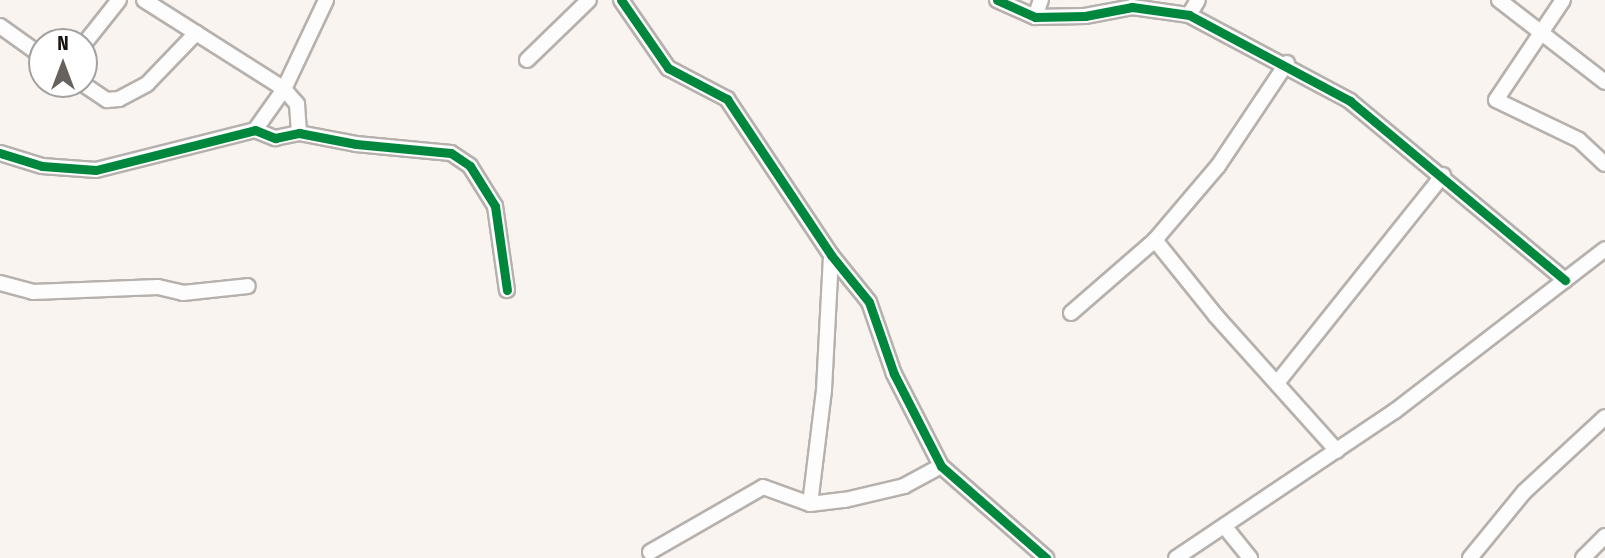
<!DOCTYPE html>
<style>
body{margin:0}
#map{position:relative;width:1605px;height:558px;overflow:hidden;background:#faf4f0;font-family:"Fira Sans Condensed",sans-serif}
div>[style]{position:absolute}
.roads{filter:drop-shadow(2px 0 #b6b1ad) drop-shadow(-2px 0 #b6b1ad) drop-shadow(0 2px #b6b1ad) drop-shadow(0 -2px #b6b1ad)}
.minor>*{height:14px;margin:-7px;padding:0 7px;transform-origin:7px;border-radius:7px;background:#fefdfd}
.cycleway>*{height:9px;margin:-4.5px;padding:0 4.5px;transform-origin:4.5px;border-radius:4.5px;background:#00873e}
span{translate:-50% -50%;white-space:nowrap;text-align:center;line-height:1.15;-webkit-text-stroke:6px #fff;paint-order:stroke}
.north{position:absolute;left:28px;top:28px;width:70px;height:70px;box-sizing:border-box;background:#fff;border:2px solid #a3a19f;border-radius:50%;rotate:0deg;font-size:19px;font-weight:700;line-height:28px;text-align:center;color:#181310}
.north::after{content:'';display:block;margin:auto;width:24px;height:32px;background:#67625e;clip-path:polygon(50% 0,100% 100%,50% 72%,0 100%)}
</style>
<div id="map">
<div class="roads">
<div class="minor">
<div style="left:144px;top:0;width:166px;rotate:32.4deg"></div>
<div style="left:284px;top:89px;width:20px;rotate:49deg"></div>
<div style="left:297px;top:104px;width:29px;rotate:86deg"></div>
<div style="left:621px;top:0;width:83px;rotate:55.3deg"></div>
<div style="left:668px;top:68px;width:67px;rotate:27.7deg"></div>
<div style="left:727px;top:99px;width:187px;rotate:56.3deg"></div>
<div style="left:831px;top:255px;width:60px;rotate:51deg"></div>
<div style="left:869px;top:302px;width:76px;rotate:70.9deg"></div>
<div style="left:894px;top:374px;width:103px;rotate:62.9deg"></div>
<div style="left:941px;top:466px;width:140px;rotate:41.2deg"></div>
<div style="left:997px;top:0;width:42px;rotate:24.1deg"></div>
<div style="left:1035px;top:17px;width:50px;rotate:-1.1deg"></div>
<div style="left:1085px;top:16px;width:48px;rotate:-10.8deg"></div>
<div style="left:1132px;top:7px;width:58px;rotate:8deg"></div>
<div style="left:1189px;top:15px;width:183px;rotate:28.1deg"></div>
<div style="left:1350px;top:101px;width:280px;rotate:39.8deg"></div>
<div style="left:1499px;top:0;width:134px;rotate:37.7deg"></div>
<div style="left:1563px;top:0;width:120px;rotate:123.8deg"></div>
<div style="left:1496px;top:100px;width:92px;rotate:25.7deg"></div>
<div style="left:1579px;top:140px;width:35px;rotate:43deg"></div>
<div style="left:1189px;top:15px;width:17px;rotate:-59deg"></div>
<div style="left:1035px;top:17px;width:18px;rotate:-71deg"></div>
<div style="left:0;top:26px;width:52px;rotate:35.5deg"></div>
<div style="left:84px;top:44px;width:56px;rotate:-51.5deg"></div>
<div style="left:527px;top:60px;width:86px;rotate:-44.1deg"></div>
<div style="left:83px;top:84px;width:29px;rotate:34deg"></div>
<div style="left:107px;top:100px;width:12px;rotate:-5deg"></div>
<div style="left:119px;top:99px;width:32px;rotate:-28deg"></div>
<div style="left:147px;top:84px;width:71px;rotate:-46.1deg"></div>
<div style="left:255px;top:130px;width:50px;rotate:-54.7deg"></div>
<div style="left:284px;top:89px;width:98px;rotate:-64.7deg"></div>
<div style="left:0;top:153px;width:44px;rotate:17.2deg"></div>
<div style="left:42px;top:166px;width:54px;rotate:4.2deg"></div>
<div style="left:96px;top:170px;width:164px;rotate:-14.1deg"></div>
<div style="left:255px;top:130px;width:22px;rotate:22deg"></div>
<div style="left:275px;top:138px;width:25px;rotate:-12deg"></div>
<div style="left:299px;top:133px;width:58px;rotate:10.9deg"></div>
<div style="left:356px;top:144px;width:95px;rotate:5.4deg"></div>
<div style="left:451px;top:153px;width:23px;rotate:34deg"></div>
<div style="left:470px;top:166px;width:47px;rotate:58deg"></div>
<div style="left:495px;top:206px;width:85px;rotate:81.9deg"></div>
<div style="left:1155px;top:240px;width:97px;rotate:51.2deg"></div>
<div style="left:1216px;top:316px;width:181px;rotate:48.1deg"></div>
<div style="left:0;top:283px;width:34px;rotate:15deg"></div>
<div style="left:33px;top:292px;width:125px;rotate:-2.3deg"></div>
<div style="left:158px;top:287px;width:26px;rotate:13deg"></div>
<div style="left:183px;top:293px;width:65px;rotate:-6.1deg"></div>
<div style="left:1071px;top:313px;width:111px;rotate:-41deg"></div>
<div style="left:1155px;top:240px;width:97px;rotate:-49.6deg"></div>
<div style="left:1218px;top:166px;width:124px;rotate:-56.2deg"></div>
<div style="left:1277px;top:383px;width:266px;rotate:-51.4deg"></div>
<div style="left:810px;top:504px;width:115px;rotate:-83deg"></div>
<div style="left:824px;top:390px;width:135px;rotate:-87deg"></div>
<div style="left:1225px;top:527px;width:40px;rotate:51deg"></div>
<div style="left:650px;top:552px;width:130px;rotate:-29.9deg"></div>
<div style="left:763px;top:487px;width:50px;rotate:19.9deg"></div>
<div style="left:810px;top:504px;width:35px;rotate:-7deg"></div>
<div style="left:845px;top:500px;width:61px;rotate:-13.3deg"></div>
<div style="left:904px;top:486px;width:42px;rotate:-28.4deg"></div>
<div style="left:1176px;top:558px;width:264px;rotate:-33.9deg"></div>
<div style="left:1395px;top:411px;width:265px;rotate:-37.6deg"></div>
<div style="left:1470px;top:558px;width:85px;rotate:-50.7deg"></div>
<div style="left:1524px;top:492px;width:110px;rotate:-42.8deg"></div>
<div style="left:1583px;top:558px;width:31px;rotate:-45deg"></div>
</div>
</div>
<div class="cycleway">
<div style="left:621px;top:0;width:83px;rotate:55.3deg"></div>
<div style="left:668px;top:68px;width:67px;rotate:27.7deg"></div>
<div style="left:727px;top:99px;width:187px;rotate:56.3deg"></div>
<div style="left:831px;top:255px;width:60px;rotate:51deg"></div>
<div style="left:869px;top:302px;width:76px;rotate:70.9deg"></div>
<div style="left:894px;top:374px;width:103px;rotate:62.9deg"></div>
<div style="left:941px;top:466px;width:140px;rotate:41.2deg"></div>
<div style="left:997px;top:0;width:42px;rotate:24.1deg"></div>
<div style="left:1035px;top:17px;width:50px;rotate:-1.1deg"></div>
<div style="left:1085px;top:16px;width:48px;rotate:-10.8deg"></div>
<div style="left:1132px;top:7px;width:58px;rotate:8deg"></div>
<div style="left:1189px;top:15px;width:183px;rotate:28.1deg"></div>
<div style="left:1350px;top:101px;width:280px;rotate:39.8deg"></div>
<div style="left:0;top:153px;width:44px;rotate:17.2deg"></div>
<div style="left:42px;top:166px;width:54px;rotate:4.2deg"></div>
<div style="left:96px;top:170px;width:164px;rotate:-14.1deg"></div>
<div style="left:255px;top:130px;width:22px;rotate:22deg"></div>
<div style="left:275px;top:138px;width:25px;rotate:-12deg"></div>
<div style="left:299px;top:133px;width:58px;rotate:10.9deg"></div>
<div style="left:356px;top:144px;width:95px;rotate:5.4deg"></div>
<div style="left:451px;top:153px;width:23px;rotate:34deg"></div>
<div style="left:470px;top:166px;width:47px;rotate:58deg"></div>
<div style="left:495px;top:206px;width:85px;rotate:81.9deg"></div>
</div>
<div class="north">N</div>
</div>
